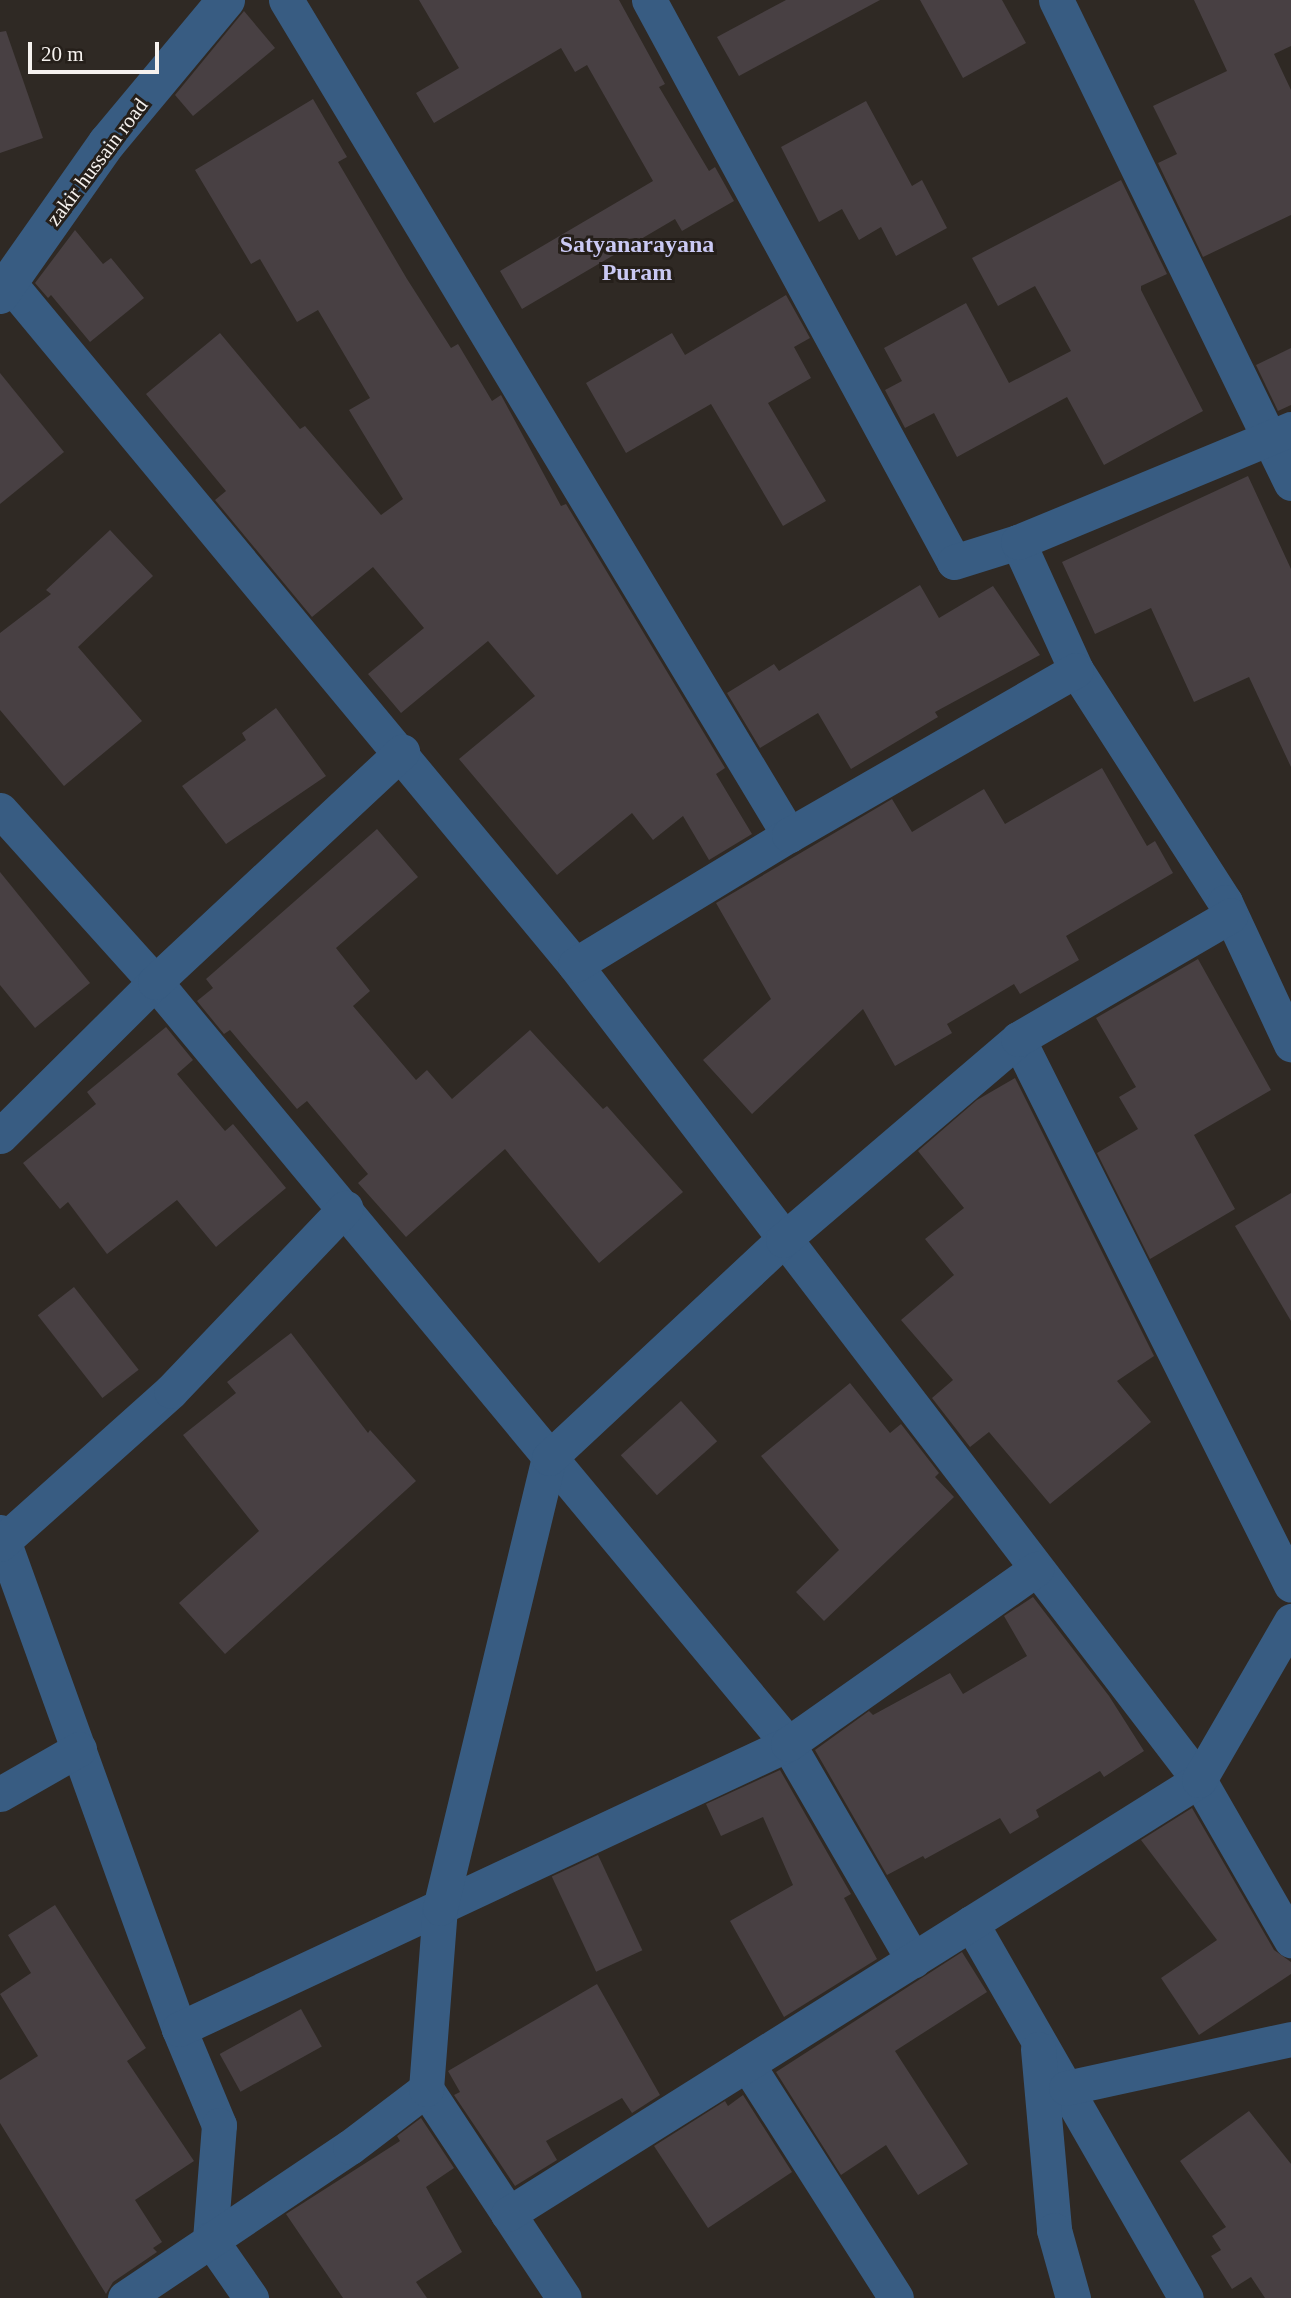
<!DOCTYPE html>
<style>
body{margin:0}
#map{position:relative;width:1291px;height:2298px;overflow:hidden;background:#2f2924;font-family:Georgia,serif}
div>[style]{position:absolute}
.building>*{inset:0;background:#484043;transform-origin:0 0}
.minor>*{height:35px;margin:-17.5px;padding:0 17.5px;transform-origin:17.5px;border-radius:17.5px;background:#385c82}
.tertiary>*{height:38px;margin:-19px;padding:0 19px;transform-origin:19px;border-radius:19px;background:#385c82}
span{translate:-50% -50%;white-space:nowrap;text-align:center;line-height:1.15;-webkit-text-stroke:6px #251f1a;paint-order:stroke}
.street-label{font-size:21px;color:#f6f2ef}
.quarter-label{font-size:24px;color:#cac9f4;font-weight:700}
.scale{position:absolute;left:28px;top:42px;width:131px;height:32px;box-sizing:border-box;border:4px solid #f6f2ef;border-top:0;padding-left:9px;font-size:21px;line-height:24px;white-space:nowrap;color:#f6f2ef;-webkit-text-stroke:5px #251f1a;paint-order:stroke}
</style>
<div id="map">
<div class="building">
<div style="clip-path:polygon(419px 0,619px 0,665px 84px,659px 87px,709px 171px,715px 167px,734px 201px,682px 231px,675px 219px,522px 309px,500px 271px,653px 181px,587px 65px,575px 72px,561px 48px,434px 123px,416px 93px,459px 68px)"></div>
<div style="clip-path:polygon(786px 0,880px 0,739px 76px,717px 37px)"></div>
<div style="clip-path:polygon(920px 0,1002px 0,1026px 43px,963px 78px)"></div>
<div style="clip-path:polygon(1194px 0,1291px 0,1291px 46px,1274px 54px,1291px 90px,1291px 215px,1203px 257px,1158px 163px,1177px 154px,1153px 106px,1227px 71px)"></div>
<div style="clip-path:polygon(244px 11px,275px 48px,193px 116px,175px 95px)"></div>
<div style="clip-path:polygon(6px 31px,43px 138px,0 153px,0 32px)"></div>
<div style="clip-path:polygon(313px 99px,347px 157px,338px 162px,407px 279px,451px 348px,458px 344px,492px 401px,501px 395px,561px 506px,566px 504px,725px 768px,716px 774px,752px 834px,709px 860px,683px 816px,653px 840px,632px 813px,557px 875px,459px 759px,535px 696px,488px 641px,401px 713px,368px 674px,424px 628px,373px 567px,312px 617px,215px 500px,226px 491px,146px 394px,220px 333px,300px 429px,305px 426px,381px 515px,403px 499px,349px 410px,370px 398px,318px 310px,297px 322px,260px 259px,251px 264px,195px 170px)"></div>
<div style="clip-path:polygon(866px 101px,912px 186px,922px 180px,947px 228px,896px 256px,881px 227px,859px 240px,842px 209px,819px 222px,781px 147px)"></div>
<div style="clip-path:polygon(1121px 180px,1167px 274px,1141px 286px,1141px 290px,1203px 411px,1104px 465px,1067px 397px,957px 457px,934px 413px,905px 428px,885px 390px,902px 381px,884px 348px,966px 303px,1009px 383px,1071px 351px,1035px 286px,998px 306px,972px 258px)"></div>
<div style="clip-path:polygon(75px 230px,103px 264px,111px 258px,144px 298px,90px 342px,51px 295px,48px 298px,35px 283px)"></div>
<div style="clip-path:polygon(786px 295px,810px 338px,794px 347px,811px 378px,768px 403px,826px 501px,783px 526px,711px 404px,626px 453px,586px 383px,672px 333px,685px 355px)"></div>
<div style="clip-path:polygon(1291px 348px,1291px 405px,1278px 411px,1256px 365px)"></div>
<div style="clip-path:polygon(0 373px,64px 452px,0 504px)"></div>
<div style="clip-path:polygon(1248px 476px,1291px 569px,1291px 767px,1249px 677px,1194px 702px,1151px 608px,1095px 634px,1062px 562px)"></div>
<div style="clip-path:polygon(110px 530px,153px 576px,78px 647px,142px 721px,64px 786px,0 710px,0 633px,51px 594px,46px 590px)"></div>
<div style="clip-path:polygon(920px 585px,939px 618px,993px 586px,1040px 655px,935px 712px,938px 717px,851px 769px,818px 713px,760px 748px,727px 693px,774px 664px,779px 671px)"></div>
<div style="clip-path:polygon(276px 708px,326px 776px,226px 844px,182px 786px,246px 740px,242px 733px)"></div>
<div style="clip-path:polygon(1102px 768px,1147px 846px,1155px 841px,1173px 873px,1066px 936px,1079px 960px,1020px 994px,1014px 984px,947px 1024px,952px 1033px,895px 1066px,863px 1009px,752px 1114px,703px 1060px,771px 999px,716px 903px,892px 799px,912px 832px,984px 789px,1005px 824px)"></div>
<div style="clip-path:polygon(377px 829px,418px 877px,336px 948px,370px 991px,353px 1006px,416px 1080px,427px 1070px,452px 1099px,530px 1030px,603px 1109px,607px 1106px,683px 1192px,599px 1263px,505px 1149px,406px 1237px,358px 1183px,368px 1174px,307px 1101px,297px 1109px,230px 1030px,224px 1034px,197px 1001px,213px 988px,206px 979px)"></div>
<div style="clip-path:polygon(0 872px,90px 983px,35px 1028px,0 985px)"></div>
<div style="clip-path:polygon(1198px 959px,1271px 1090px,1194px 1135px,1235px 1209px,1150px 1259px,1097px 1153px,1138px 1129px,1119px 1097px,1136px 1087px,1096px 1018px)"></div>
<div style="clip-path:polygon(166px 1027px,193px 1060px,177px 1074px,225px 1131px,233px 1124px,286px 1188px,216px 1247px,177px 1200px,107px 1254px,68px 1202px,60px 1209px,23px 1163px,96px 1104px,87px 1092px)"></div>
<div style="clip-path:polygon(1015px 1078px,1154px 1356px,1117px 1381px,1151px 1422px,1050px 1504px,989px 1432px,970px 1447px,932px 1398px,953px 1380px,901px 1320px,954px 1275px,925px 1239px,964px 1208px,918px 1151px,977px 1100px)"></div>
<div style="clip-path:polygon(1291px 1193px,1291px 1321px,1235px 1226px)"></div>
<div style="left:74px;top:1287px;width:105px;height:46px;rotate:52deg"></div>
<div style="clip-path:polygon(291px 1333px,368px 1433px,370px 1430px,416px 1481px,225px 1654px,179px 1603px,259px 1531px,183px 1435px,236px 1393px,227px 1382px)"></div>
<div style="clip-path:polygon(850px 1383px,890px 1433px,901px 1424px,939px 1473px,935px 1477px,954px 1497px,824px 1621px,796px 1592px,839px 1550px,761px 1456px)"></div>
<div style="left:681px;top:1401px;width:54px;height:81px;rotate:48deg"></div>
<div style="clip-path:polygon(1033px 1597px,1109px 1696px,1144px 1751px,1104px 1777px,1100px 1771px,1036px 1810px,1039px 1817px,1010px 1834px,1000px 1818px,925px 1859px,923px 1856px,887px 1875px,815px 1750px,869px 1711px,873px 1715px,950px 1673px,963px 1694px,1027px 1656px,1004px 1616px)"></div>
<div style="clip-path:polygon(780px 1770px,851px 1894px,844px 1898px,877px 1959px,784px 2017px,730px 1921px,793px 1885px,763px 1817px,721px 1836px,706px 1804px)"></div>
<div style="clip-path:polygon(1192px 1808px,1274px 1950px,1291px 1962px,1291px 1974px,1199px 2035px,1161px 1978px,1217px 1940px,1141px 1840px)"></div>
<div style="left:598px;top:1855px;width:105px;height:51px;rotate:65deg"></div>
<div style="clip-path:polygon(55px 1905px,146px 2048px,127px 2061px,194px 2161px,135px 2200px,162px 2242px,153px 2248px,157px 2252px,113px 2282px,106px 2294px,0 2123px,0 2080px,38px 2056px,0 1994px,31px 1973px,8px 1935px)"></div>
<div style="clip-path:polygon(962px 1952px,987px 1992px,895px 2051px,968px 2164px,918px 2195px,886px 2145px,841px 2175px,776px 2072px)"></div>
<div style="clip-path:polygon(597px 1984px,660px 2095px,632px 2113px,622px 2098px,546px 2141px,557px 2160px,515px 2186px,454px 2095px,460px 2092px,448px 2071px)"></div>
<div style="left:301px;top:2009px;width:43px;height:93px;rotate:61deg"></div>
<div style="clip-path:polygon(743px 2095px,792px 2172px,708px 2228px,654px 2146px,725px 2101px,728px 2106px)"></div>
<div style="clip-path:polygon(1249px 2111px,1291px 2164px,1291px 2298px,1265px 2298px,1251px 2277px,1232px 2289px,1211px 2256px,1221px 2250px,1212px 2236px,1226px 2227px,1180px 2161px)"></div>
<div style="clip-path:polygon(421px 2118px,454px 2168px,426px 2187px,462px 2252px,416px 2282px,427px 2298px,343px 2298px,286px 2214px,400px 2141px,397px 2136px)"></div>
</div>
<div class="minor">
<div style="left:286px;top:0;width:975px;rotate:58.94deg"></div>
<div style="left:649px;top:0;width:639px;rotate:61.51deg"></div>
<div style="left:954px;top:562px;width:67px;rotate:-17.4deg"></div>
<div style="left:1018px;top:542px;width:141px;rotate:65.6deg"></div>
<div style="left:1076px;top:670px;width:276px;rotate:57.3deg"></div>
<div style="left:1225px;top:902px;width:157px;rotate:65.1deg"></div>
<div style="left:1056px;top:0;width:537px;rotate:64.06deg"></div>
<div style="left:9px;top:283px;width:886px;rotate:50.31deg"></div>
<div style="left:575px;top:965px;width:1026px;rotate:52.56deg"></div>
<div style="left:1199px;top:1780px;width:185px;rotate:60.1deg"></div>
<div style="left:1018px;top:542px;width:295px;rotate:-22.5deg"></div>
<div style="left:0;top:810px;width:232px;rotate:48deg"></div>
<div style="left:155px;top:982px;width:991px;rotate:50.28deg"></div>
<div style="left:788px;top:1744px;width:250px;rotate:59.9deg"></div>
<div style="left:575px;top:965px;width:250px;rotate:-31.3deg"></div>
<div style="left:789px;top:835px;width:331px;rotate:-29.9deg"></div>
<div style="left:1018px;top:1039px;width:610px;rotate:63.43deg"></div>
<div style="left:0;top:1136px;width:218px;rotate:-44.8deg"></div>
<div style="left:155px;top:982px;width:338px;rotate:-43deg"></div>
<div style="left:0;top:1532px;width:528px;rotate:70.19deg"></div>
<div style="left:179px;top:2029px;width:104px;rotate:67.4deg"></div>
<div style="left:219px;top:2125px;width:114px;rotate:94.5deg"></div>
<div style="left:210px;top:2239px;width:72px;rotate:55.2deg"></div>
<div style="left:0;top:1544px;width:229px;rotate:-41.8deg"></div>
<div style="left:171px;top:1391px;width:253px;rotate:-46.4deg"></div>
<div style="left:0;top:1794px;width:91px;rotate:-29.7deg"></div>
<div style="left:971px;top:1923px;width:432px;rotate:60.2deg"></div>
<div style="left:179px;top:2029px;width:672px;rotate:-25.08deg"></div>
<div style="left:788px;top:1744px;width:304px;rotate:-35.2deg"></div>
<div style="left:1038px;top:2049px;width:182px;rotate:84.9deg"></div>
<div style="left:1054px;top:2230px;width:71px;rotate:74.4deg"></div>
<div style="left:747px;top:2064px;width:277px;rotate:57.5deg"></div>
<div style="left:1066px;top:2088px;width:230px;rotate:-12.3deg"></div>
<div style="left:426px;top:2089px;width:250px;rotate:56.6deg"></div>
<div style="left:508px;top:2214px;width:816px;rotate:-32.13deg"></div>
<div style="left:1199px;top:1780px;width:184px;rotate:-59.9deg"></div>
<div style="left:125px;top:2298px;width:271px;rotate:-33.9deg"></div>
<div style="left:350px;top:2147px;width:96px;rotate:-37.3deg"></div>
<div style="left:426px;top:2089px;width:182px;rotate:-85.6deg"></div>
<div style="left:440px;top:1908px;width:463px;rotate:-76.4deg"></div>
<div style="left:549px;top:1458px;width:320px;rotate:-43deg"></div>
<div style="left:783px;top:1240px;width:309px;rotate:-40.5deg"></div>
<div style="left:1018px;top:1039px;width:246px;rotate:-30.2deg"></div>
</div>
<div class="tertiary">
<div style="left:0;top:295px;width:186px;rotate:-54.9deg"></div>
<div style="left:107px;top:143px;width:186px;rotate:-50.2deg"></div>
</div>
<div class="street-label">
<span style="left:97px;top:162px;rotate:-53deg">zakir hussain road</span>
</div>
<div class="quarter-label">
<span style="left:637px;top:259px">Satyanarayana<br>Puram</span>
</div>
<div class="scale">20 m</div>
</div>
